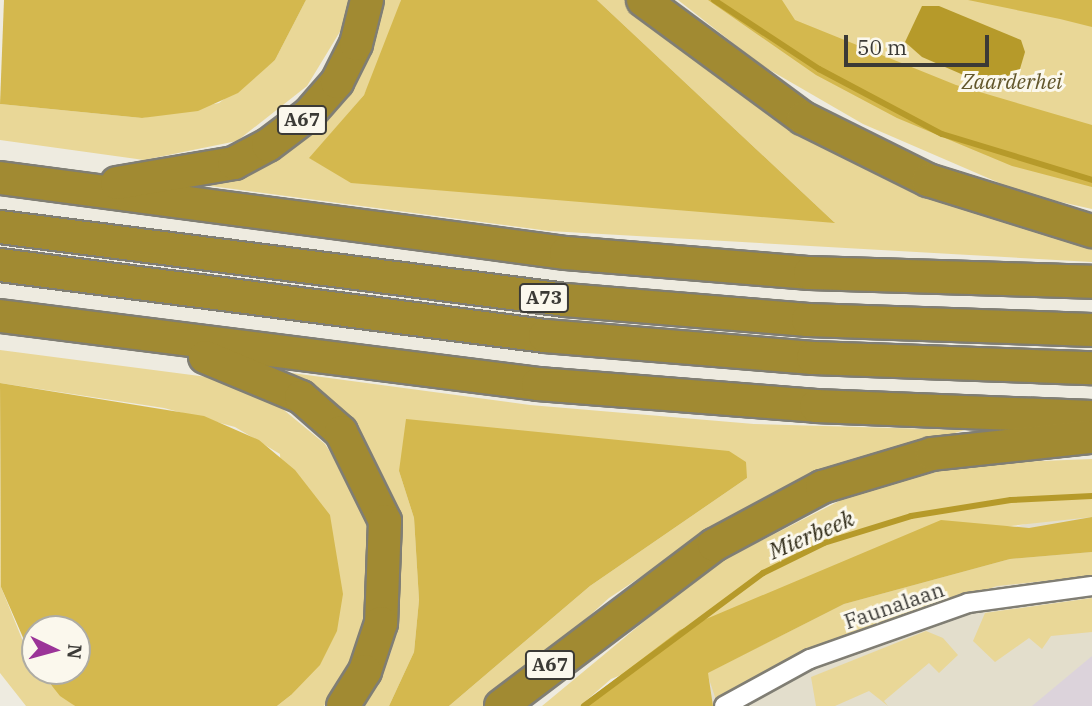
<!DOCTYPE html>
<style>
body{margin:0}
#map{position:relative;width:1092px;height:706px;overflow:hidden;background:#eeebe0;font-family:"IBM Plex Serif",serif}
div>[style]{position:absolute}
.built>*{inset:0;background:#e3decc}
.green>*{inset:0;background:#e9d797}
.forest>*{inset:0;background:#d4b84e}
.water>*{inset:0;background:#b69a2a}
.stream>*{height:6px;margin:-3px;padding:0 3px;transform-origin:3px;border-radius:3px;background:#b69a2a}
.building>*{inset:0;background:#dcd3db}
.roads{filter:drop-shadow(2px 0 #807e74) drop-shadow(-2px 0 #807e74) drop-shadow(0 2px #807e74) drop-shadow(0 -2px #807e74)}
.minor>*{height:18px;margin:-9px;padding:0 9px;transform-origin:9px;border-radius:9px;background:#fff}
.motorway>*{height:32px;margin:-16px;padding:0 16px;transform-origin:16px;border-radius:16px;background:#a18a32}
span{translate:-50% -50%;white-space:nowrap;text-align:center;line-height:1.15;-webkit-text-stroke:6px #fbf8ed;paint-order:stroke}
.shield-label span{padding:2px 5px;background:#fbf8ed;border:2px solid;border-radius:5px;-webkit-text-stroke-width:0}
.shield-label{font-size:19px;color:#3b3a36;font-weight:700}
.park-label{font-size:21px;color:#62562b;font-style:italic}
.street-label{font-size:21px;color:#3b3a36}
.water-label{font-size:23px;color:#2f2a17;font-style:italic}
.north{position:absolute;left:21px;top:615px;width:70px;height:70px;box-sizing:border-box;background:#fbf8ed;border:2px solid #aeaca4;border-radius:50%;rotate:95deg;font-size:19px;font-weight:700;line-height:28px;text-align:center;color:#3b3a36}
.north::after{content:'';display:block;margin:auto;width:24px;height:32px;background:#9b3498;clip-path:polygon(50% 0,100% 100%,50% 72%,0 100%)}
.scale{position:absolute;left:844px;top:35px;width:145px;height:32px;box-sizing:border-box;border:4px solid #3b3a36;border-top:0;padding-left:9px;font-size:21px;line-height:24px;white-space:nowrap;color:#3b3a36;-webkit-text-stroke:5px #fbf8ed;paint-order:stroke}
</style>
<div id="map">
<div class="built">
<div style="clip-path:polygon(1092px 507px,1092px 706px,632px 706px,738px 598px)"></div>
</div>
<div class="green">
<div style="clip-path:polygon(306px 0,349px 0,341px 30px,307px 86px,237px 141px,144px 160px,0 140px,0 104px,142px 118px,219px 103px,275px 60px)"></div>
<div style="clip-path:polygon(375px 0,401px 0,392px 38px,364px 95px,310px 158px,351px 182px,834px 222px,597px 0,628px 0,740px 89px,840px 154px,884px 176px,1092px 237px,1092px 262px,549px 231px,180px 182px,294px 135px)"></div>
<div style="clip-path:polygon(678px 0,1092px 0,1092px 209px,1025px 194px,863px 124px,761px 65px)"></div>
<div style="clip-path:polygon(0 350px,215px 378px,279px 406px,325px 444px,361px 501px,369px 533px,365px 636px,324px 706px,277px 706px,291px 695px,280px 454px,235px 427px,164px 408px,0 383px)"></div>
<div style="clip-path:polygon(262px 369px,530px 405px,754px 424px,965px 430px,819px 473px,731px 517px,609px 598px,490px 706px,449px 706px,590px 586px,747px 478px,399px 471px,414px 518px,419px 600px,414px 652px,389px 706px,364px 706px,391px 652px,396px 620px,383px 492px)"></div>
<div style="clip-path:polygon(0 456px,1px 587px,35px 671px,75px 706px,26px 706px,0 673px)"></div>
<div style="clip-path:polygon(1092px 459px,1092px 517px,992px 528px,611px 679px,580px 706px,542px 706px,711px 566px,859px 491px,969px 464px)"></div>
<div style="clip-path:polygon(1092px 552px,1092px 576px,997px 586px,827px 643px,717px 703px,707px 673px,844px 604px,1010px 559px)"></div>
<div style="clip-path:polygon(1092px 598px,1092px 632px,1051px 636px,1042px 649px,1029px 638px,995px 662px,973px 641px,985px 613px)"></div>
<div style="clip-path:polygon(926px 631px,943px 638px,958px 655px,939px 673px,929px 663px,884px 701px,888px 706px,869px 691px,835px 706px,816px 706px,811px 677px)"></div>
</div>
<div class="forest">
<div style="clip-path:polygon(4px 0,306px 0,275px 60px,238px 93px,198px 111px,142px 118px,0 104px)"></div>
<div style="clip-path:polygon(401px 0,597px 0,835px 223px,351px 183px,309px 158px,364px 95px)"></div>
<div style="clip-path:polygon(708px 0,782px 0,795px 20px,956px 85px,1092px 125px,1092px 187px,1012px 166px,897px 118px,816px 75px)"></div>
<div style="clip-path:polygon(968px 0,1092px 0,1092px 27px,1060px 19px)"></div>
<div style="clip-path:polygon(0 383px,204px 416px,259px 440px,295px 470px,330px 515px,343px 594px,337px 631px,320px 665px,291px 695px,277px 706px,75px 706px,60px 696px,40px 671px,77px 671px,77px 629px,35px 629px,35px 665px,1px 587px)"></div>
<div style="clip-path:polygon(406px 419px,729px 451px,746px 462px,747px 478px,590px 586px,449px 706px,389px 706px,414px 652px,419px 600px,414px 518px,399px 471px)"></div>
<div style="clip-path:polygon(1092px 517px,1092px 552px,1010px 559px,844px 604px,708px 673px,713px 706px,580px 706px,680px 630px,941px 520px,1029px 528px)"></div>
</div>
<div class="water">
<div style="clip-path:polygon(922px 6px,939px 6px,1021px 40px,1025px 52px,1017px 79px,998px 90px,922px 57px,905px 42px)"></div>
</div>
<div class="stream">
<div style="left:714px;top:0;width:126px;rotate:33.3deg"></div>
<div style="left:819px;top:69px;width:139px;rotate:27.9deg"></div>
<div style="left:942px;top:134px;width:157px;rotate:17deg"></div>
<div style="left:584px;top:706px;width:223px;rotate:-36.6deg"></div>
<div style="left:763px;top:573px;width:68px;rotate:-26.2deg"></div>
<div style="left:824px;top:543px;width:91px;rotate:-17.2deg"></div>
<div style="left:911px;top:516px;width:101px;rotate:-9.1deg"></div>
<div style="left:1011px;top:500px;width:81px;rotate:-2.8deg"></div>
</div>
<div class="building">
<div style="clip-path:polygon(1092px 656px,1092px 706px,1032px 706px)"></div>
</div>
<div class="roads">
<div class="minor">
<div style="left:724px;top:706px;width:98px;rotate:-28.7deg"></div>
<div style="left:810px;top:659px;width:168px;rotate:-19.5deg"></div>
<div style="left:968px;top:603px;width:125px;rotate:-7.8deg"></div>
</div>
<div class="motorway">
<div style="left:643px;top:0;width:199px;rotate:36.4deg"></div>
<div style="left:803px;top:118px;width:140px;rotate:26.4deg"></div>
<div style="left:928px;top:180px;width:172px;rotate:17.3deg"></div>
<div style="left:0;top:178px;width:571px;rotate:7.55deg"></div>
<div style="left:566px;top:253px;width:245px;rotate:4.7deg"></div>
<div style="left:810px;top:273px;width:282px;rotate:1.8deg"></div>
<div style="left:117px;top:183px;width:119px;rotate:-9.7deg"></div>
<div style="left:234px;top:163px;width:38px;rotate:-28deg"></div>
<div style="left:268px;top:145px;width:51px;rotate:-37.1deg"></div>
<div style="left:309px;top:114px;width:43px;rotate:-48.8deg"></div>
<div style="left:337px;top:82px;width:42px;rotate:-63.4deg"></div>
<div style="left:356px;top:44px;width:45px;rotate:-76deg"></div>
<div style="left:0;top:227px;width:570px;rotate:7.36deg"></div>
<div style="left:565px;top:300px;width:244px;rotate:4.7deg"></div>
<div style="left:808px;top:320px;width:284px;rotate:2deg"></div>
<div style="left:0;top:265px;width:550px;rotate:7.42deg"></div>
<div style="left:545px;top:336px;width:269px;rotate:4.7deg"></div>
<div style="left:813px;top:358px;width:279px;rotate:2.1deg"></div>
<div style="left:0;top:316px;width:542px;rotate:7.2deg"></div>
<div style="left:538px;top:384px;width:279px;rotate:4.5deg"></div>
<div style="left:816px;top:406px;width:276px;rotate:2.3deg"></div>
<div style="left:205px;top:357px;width:104px;rotate:22.6deg"></div>
<div style="left:301px;top:397px;width:53px;rotate:41.2deg"></div>
<div style="left:341px;top:432px;width:99px;rotate:63.7deg"></div>
<div style="left:385px;top:521px;width:102px;rotate:92.2deg"></div>
<div style="left:381px;top:623px;width:51px;rotate:108.4deg"></div>
<div style="left:365px;top:671px;width:41px;rotate:122.2deg"></div>
<div style="left:501px;top:706px;width:267px;rotate:-37.1deg"></div>
<div style="left:714px;top:545px;width:123px;rotate:-28.2deg"></div>
<div style="left:822px;top:487px;width:115px;rotate:-16.7deg"></div>
<div style="left:932px;top:454px;width:161px;rotate:-6.1deg"></div>
</div>
</div>
<div class="shield-label">
<span style="left:302px;top:120px">A67</span>
<span style="left:544px;top:298px">A73</span>
<span style="left:550px;top:665px">A67</span>
</div>
<div class="park-label">
<span style="left:1012px;top:81px">Zaarderhei</span>
</div>
<div class="street-label">
<span style="left:894px;top:605px;rotate:-19deg">Faunalaan</span>
</div>
<div class="water-label">
<span style="left:811px;top:534px;rotate:-23deg">Mierbeek</span>
</div>
<div class="north">N</div>
<div class="scale">50 m</div>
</div>
